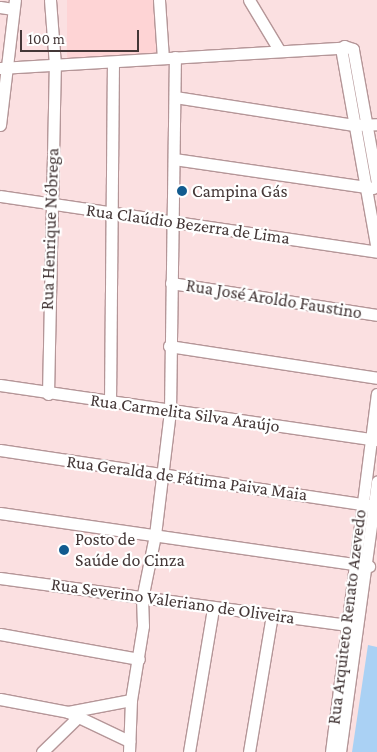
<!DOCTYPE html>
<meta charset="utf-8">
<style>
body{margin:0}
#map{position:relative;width:377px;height:752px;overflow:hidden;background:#fbe0e1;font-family:"Crimson Pro",serif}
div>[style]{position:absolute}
.built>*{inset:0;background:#fed4d5;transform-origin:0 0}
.building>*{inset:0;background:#aad1f4}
.roads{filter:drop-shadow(1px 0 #b59698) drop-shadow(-1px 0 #b59698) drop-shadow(0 1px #b59698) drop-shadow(0 -1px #b59698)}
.minor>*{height:11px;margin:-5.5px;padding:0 5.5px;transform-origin:5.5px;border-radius:5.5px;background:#fff}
.dots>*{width:14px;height:14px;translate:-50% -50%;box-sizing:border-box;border:2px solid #fff;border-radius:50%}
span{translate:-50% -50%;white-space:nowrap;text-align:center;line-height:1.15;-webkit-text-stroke:4.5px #fff;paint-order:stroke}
.poi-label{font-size:18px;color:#443737}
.left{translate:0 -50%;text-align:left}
.street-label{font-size:18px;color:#443737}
.scale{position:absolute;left:20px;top:30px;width:119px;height:22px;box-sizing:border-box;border:2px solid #443737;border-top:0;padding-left:6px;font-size:15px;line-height:18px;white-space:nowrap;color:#443737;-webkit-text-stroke:4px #fff;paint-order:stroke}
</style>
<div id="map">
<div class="built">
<div style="left:67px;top:0;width:89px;height:60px"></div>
</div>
<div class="building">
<div style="clip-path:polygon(368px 645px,377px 647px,377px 752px,352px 752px)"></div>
</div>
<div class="roads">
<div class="minor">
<div style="left:159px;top:0;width:58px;rotate:86.1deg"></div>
<div style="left:249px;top:0;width:58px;rotate:59deg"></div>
<div style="left:0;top:7px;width:13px;rotate:9deg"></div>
<div style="left:0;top:68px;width:342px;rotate:-3.4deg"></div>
<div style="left:175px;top:97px;width:181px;rotate:8.9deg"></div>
<div style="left:354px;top:125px;width:23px;rotate:-2deg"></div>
<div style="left:0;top:125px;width:126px;rotate:-83.2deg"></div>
<div style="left:174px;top:159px;width:201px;rotate:8.3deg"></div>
<div style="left:377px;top:183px;width:136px;rotate:-100.2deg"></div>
<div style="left:353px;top:49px;width:9px;rotate:-162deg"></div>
<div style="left:344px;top:46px;width:4px;rotate:146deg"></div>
<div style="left:341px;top:48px;width:205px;rotate:79.9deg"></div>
<div style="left:0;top:196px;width:381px;rotate:8.4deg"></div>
<div style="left:171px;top:283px;width:208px;rotate:8.8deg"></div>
<div style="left:169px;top:346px;width:210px;rotate:8.7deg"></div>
<div style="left:0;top:385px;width:381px;rotate:8.3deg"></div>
<div style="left:48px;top:394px;width:329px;rotate:-88.8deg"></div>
<div style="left:55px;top:65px;width:65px;rotate:-94.4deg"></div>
<div style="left:110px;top:403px;width:340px;rotate:-89.5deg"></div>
<div style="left:0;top:450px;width:379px;rotate:8.5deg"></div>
<div style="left:0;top:513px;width:373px;rotate:8.2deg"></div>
<div style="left:0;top:578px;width:349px;rotate:7.7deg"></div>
<div style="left:0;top:634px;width:141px;rotate:10.2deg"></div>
<div style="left:0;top:699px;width:69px;rotate:10.8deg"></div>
<div style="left:68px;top:712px;width:64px;rotate:-10.8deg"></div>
<div style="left:68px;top:712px;width:68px;rotate:25.4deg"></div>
<div style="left:42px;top:752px;width:49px;rotate:-44.2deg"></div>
<div style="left:129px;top:752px;width:52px;rotate:-87.8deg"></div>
<div style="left:131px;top:700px;width:75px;rotate:-80.8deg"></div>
<div style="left:143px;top:626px;width:27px;rotate:-92deg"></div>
<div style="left:142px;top:599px;width:65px;rotate:-78.5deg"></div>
<div style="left:155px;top:535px;width:125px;rotate:-83.1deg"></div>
<div style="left:170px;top:411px;width:354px;rotate:-89.2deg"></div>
<div style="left:189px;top:752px;width:146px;rotate:-80.5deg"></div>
<div style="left:249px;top:752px;width:139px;rotate:-80.5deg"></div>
<div style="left:331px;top:752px;width:361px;rotate:-82.7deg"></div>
<div style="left:340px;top:752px;width:273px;rotate:-82.2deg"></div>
</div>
</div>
<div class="dots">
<div style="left:182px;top:191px;background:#125b8f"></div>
<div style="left:64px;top:550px;background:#125b8f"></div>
</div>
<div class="poi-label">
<span class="left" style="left:192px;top:191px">Campina Gás</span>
<span class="left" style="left:75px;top:550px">Posto de<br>Saúde do Cinza</span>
</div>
<div class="street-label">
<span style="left:188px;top:224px;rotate:8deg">Rua Claúdio Bezerra de Lima</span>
<span style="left:50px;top:229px;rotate:-88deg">Rua Henrique Nóbrega</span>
<span style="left:274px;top:299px;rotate:9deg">Rua José Aroldo Faustino</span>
<span style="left:185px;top:413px;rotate:8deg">Rua Carmelita Silva Araújo</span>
<span style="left:187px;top:478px;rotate:8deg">Rua Geralda de Fátima Paiva Maia</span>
<span style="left:173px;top:601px;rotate:8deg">Rua Severino Valeriano de Oliveira</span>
<span style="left:347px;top:617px;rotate:-83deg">Rua Arquiteto Renato Azevedo</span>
</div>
<div class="scale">100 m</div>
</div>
